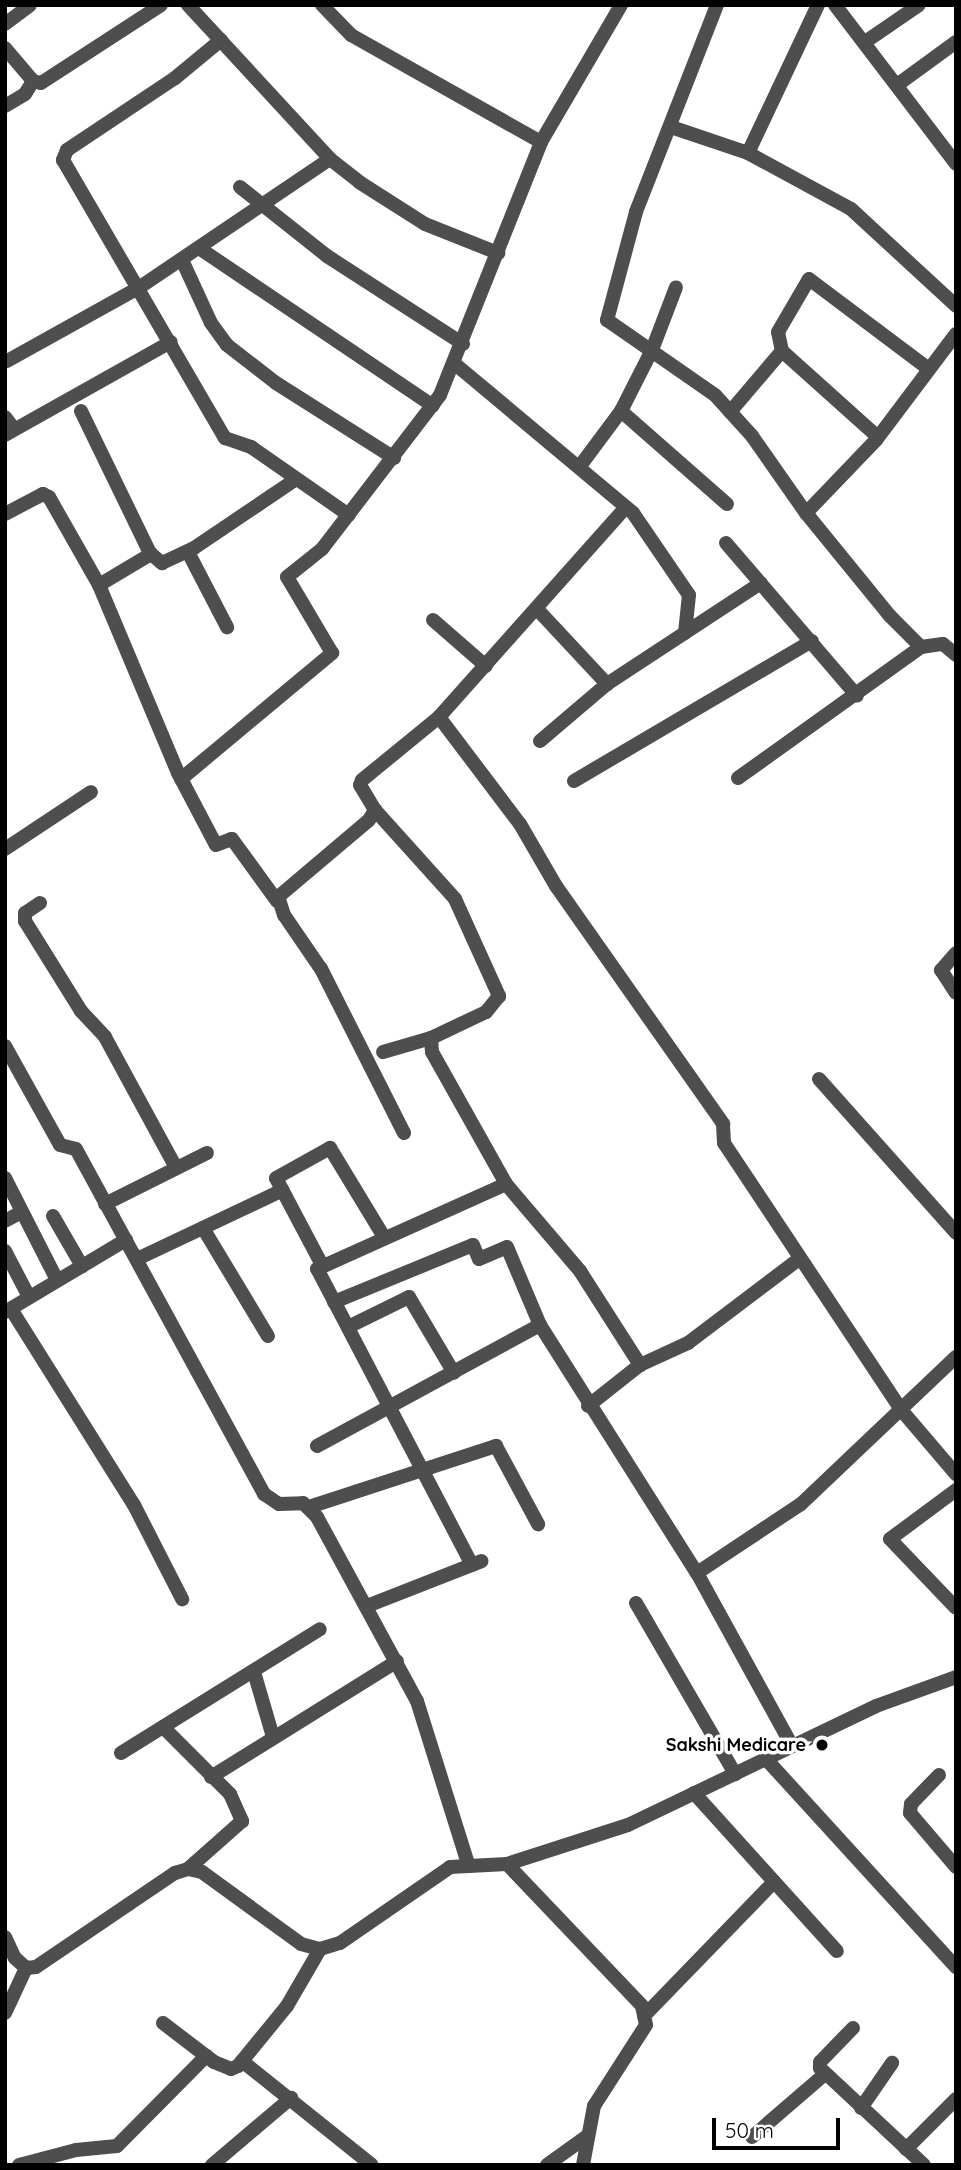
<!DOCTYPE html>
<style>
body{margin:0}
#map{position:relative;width:961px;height:2170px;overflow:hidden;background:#fff;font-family:Quicksand,sans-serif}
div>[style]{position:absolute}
.minor>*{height:14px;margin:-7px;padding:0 7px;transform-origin:7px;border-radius:7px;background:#4e4e4e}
.dots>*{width:19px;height:19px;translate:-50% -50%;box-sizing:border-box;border:4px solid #fff;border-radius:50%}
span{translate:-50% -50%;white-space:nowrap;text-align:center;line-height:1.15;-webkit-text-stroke:7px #fff;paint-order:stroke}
.poi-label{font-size:18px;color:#000;font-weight:700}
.right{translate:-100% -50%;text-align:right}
.frame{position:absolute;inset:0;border:7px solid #000;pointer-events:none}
.scale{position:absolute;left:712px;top:2118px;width:128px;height:32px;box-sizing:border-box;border:4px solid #000;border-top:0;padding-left:9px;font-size:21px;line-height:24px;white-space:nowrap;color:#000;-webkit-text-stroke:5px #fff;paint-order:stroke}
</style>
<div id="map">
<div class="minor">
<div style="left:188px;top:5px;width:209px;rotate:47.3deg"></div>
<div style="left:330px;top:159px;width:37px;rotate:38deg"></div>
<div style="left:359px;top:182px;width:78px;rotate:32.5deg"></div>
<div style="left:425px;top:224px;width:79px;rotate:21.7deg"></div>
<div style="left:322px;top:5px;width:42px;rotate:46deg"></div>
<div style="left:351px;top:35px;width:218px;rotate:29.4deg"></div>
<div style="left:717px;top:5px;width:222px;rotate:111.4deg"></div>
<div style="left:636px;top:212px;width:112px;rotate:105deg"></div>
<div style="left:607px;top:320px;width:131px;rotate:34.8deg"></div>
<div style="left:715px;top:395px;width:55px;rotate:47.9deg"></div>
<div style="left:752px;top:436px;width:94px;rotate:55deg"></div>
<div style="left:806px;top:513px;width:133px;rotate:50.8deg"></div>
<div style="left:890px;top:616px;width:44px;rotate:45deg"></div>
<div style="left:921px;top:647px;width:22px;rotate:-8deg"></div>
<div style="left:943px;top:644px;width:17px;rotate:40deg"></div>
<div style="left:835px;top:5px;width:200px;rotate:52.7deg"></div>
<div style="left:5px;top:24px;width:31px;rotate:-37deg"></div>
<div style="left:221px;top:40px;width:60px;rotate:140.4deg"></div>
<div style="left:175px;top:78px;width:130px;rotate:146.3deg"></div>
<div style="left:67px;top:150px;width:11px;rotate:112deg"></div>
<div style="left:63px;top:160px;width:322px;rotate:59.8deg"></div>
<div style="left:225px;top:438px;width:28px;rotate:19deg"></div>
<div style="left:251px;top:447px;width:119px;rotate:34.8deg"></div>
<div style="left:865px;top:42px;width:65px;rotate:-34.4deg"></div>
<div style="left:5px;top:48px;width:43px;rotate:49.7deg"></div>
<div style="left:33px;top:81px;width:8px;rotate:14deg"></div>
<div style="left:41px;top:83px;width:143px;rotate:-33deg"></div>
<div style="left:897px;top:85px;width:73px;rotate:-36.1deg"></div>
<div style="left:5px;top:106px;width:23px;rotate:-31deg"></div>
<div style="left:25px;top:94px;width:15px;rotate:-58deg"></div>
<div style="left:671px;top:127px;width:81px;rotate:18.7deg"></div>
<div style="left:748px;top:153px;width:117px;rotate:28.5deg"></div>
<div style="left:851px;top:209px;width:143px;rotate:42.7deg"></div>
<div style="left:748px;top:153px;width:164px;rotate:-64.7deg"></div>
<div style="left:240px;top:187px;width:111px;rotate:38.4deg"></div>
<div style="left:327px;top:256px;width:162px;rotate:32.9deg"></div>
<div style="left:199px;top:248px;width:282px;rotate:34deg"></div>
<div style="left:182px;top:260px;width:69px;rotate:65.3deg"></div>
<div style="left:211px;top:323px;width:27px;rotate:54deg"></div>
<div style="left:227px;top:345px;width:62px;rotate:37.8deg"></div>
<div style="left:276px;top:383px;width:140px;rotate:32.4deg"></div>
<div style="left:782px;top:351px;width:129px;rotate:41.9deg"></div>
<div style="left:7px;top:361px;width:152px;rotate:-29.1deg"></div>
<div style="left:140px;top:287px;width:229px;rotate:-34deg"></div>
<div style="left:455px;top:364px;width:232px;rotate:39.9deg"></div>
<div style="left:633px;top:513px;width:99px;rotate:55.7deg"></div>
<div style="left:689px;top:595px;width:38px;rotate:96deg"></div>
<div style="left:81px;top:411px;width:158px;rotate:64.1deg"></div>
<div style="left:150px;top:553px;width:16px;rotate:40deg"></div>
<div style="left:162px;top:563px;width:35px;rotate:-25deg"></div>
<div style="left:194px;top:548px;width:122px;rotate:-34deg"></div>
<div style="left:621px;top:411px;width:141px;rotate:41.3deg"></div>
<div style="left:730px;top:412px;width:80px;rotate:-49.6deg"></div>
<div style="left:782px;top:351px;width:19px;rotate:-102deg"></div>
<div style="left:778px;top:332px;width:61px;rotate:-59.7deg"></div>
<div style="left:809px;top:279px;width:150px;rotate:36.9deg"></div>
<div style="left:5px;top:417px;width:15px;rotate:53deg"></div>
<div style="left:5px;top:435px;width:190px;rotate:-29.3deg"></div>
<div style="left:580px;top:466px;width:69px;rotate:-53.3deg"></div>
<div style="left:621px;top:411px;width:68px;rotate:-63.1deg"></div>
<div style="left:652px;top:350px;width:67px;rotate:-69.1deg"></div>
<div style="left:806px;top:513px;width:101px;rotate:-46.2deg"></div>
<div style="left:876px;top:440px;width:133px;rotate:-53deg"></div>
<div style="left:5px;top:514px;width:43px;rotate:-27.8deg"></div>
<div style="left:43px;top:494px;width:7px;rotate:27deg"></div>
<div style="left:49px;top:497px;width:101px;rotate:60.4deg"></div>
<div style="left:99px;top:585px;width:204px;rotate:67.2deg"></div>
<div style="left:178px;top:773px;width:81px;rotate:62.2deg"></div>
<div style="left:216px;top:845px;width:17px;rotate:-21deg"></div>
<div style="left:232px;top:839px;width:77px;rotate:54deg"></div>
<div style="left:726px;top:543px;width:201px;rotate:49.4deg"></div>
<div style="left:188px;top:552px;width:85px;rotate:62.5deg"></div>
<div style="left:99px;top:585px;width:61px;rotate:-30.8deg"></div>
<div style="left:537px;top:609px;width:103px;rotate:47deg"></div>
<div style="left:433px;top:620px;width:70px;rotate:41deg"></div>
<div style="left:439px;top:717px;width:134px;rotate:52.9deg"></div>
<div style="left:520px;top:824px;width:72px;rotate:59.9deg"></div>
<div style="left:556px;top:886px;width:291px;rotate:54.9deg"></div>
<div style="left:723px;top:1124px;width:19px;rotate:87deg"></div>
<div style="left:724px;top:1143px;width:323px;rotate:56.4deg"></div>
<div style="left:903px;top:1412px;width:82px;rotate:49.5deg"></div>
<div style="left:540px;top:741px;width:88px;rotate:-40.4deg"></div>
<div style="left:607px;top:684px;width:184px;rotate:-33.3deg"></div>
<div style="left:738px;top:778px;width:225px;rotate:-35.6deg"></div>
<div style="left:181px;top:779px;width:197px;rotate:-39.8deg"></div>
<div style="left:332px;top:653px;width:88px;rotate:-120.6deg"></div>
<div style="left:287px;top:577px;width:45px;rotate:-38.7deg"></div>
<div style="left:322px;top:549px;width:194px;rotate:-52.5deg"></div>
<div style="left:440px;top:395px;width:272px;rotate:-68.2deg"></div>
<div style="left:541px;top:142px;width:159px;rotate:-59.7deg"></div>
<div style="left:574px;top:781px;width:276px;rotate:-30.5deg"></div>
<div style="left:375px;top:810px;width:120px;rotate:48deg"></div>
<div style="left:455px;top:899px;width:107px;rotate:65.6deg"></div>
<div style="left:499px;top:996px;width:21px;rotate:129deg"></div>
<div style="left:486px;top:1012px;width:61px;rotate:154.7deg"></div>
<div style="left:431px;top:1038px;width:50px;rotate:163.7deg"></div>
<div style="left:5px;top:849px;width:103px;rotate:-33.5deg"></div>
<div style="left:40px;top:903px;width:18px;rotate:146deg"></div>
<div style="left:25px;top:913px;width:8px;rotate:90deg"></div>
<div style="left:25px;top:921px;width:106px;rotate:58.1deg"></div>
<div style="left:81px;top:1011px;width:35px;rotate:47deg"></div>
<div style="left:105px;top:1037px;width:149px;rotate:61.5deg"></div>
<div style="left:956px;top:953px;width:23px;rotate:131deg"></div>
<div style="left:941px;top:970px;width:27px;rotate:57deg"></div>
<div style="left:431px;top:1038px;width:14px;rotate:86deg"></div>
<div style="left:432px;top:1052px;width:151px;rotate:60.7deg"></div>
<div style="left:506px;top:1184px;width:114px;rotate:49.6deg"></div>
<div style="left:580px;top:1271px;width:112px;rotate:57.4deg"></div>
<div style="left:5px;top:1046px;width:113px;rotate:60.9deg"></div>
<div style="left:60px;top:1145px;width:16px;rotate:14deg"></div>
<div style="left:76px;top:1149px;width:393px;rotate:61.4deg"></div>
<div style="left:264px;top:1494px;width:18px;rotate:34deg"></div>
<div style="left:279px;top:1504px;width:24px;rotate:-2deg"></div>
<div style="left:303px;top:1503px;width:20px;rotate:45deg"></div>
<div style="left:317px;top:1517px;width:209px;rotate:61.5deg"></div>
<div style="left:417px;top:1701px;width:171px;rotate:72.6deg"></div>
<div style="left:819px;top:1079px;width:206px;rotate:48.3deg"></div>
<div style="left:404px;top:1133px;width:184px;rotate:-116.8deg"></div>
<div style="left:321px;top:969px;width:65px;rotate:-124.4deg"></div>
<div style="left:284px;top:915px;width:19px;rotate:-108deg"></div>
<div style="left:278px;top:897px;width:119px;rotate:-40.2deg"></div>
<div style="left:369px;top:820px;width:12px;rotate:-59deg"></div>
<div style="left:375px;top:810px;width:29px;rotate:-121deg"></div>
<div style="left:360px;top:785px;width:5px;rotate:-68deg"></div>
<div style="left:362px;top:780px;width:99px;rotate:-39.3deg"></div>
<div style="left:439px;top:717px;width:281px;rotate:-48.3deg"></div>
<div style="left:5px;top:1178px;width:114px;rotate:63deg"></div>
<div style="left:105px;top:1204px;width:114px;rotate:-26.6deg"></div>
<div style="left:53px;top:1216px;width:58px;rotate:59.9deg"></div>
<div style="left:5px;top:1221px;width:18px;rotate:-29deg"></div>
<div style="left:203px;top:1228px;width:126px;rotate:59deg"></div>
<div style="left:5px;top:1251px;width:52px;rotate:62.4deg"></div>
<div style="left:137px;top:1259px;width:161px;rotate:-25.3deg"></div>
<div style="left:322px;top:1265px;width:98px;rotate:-117.9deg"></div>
<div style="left:276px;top:1178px;width:62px;rotate:-29.1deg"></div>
<div style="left:330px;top:1148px;width:104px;rotate:58.8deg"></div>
<div style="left:334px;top:1302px;width:150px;rotate:-22.3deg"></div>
<div style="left:473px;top:1245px;width:15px;rotate:67deg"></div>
<div style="left:479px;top:1259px;width:30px;rotate:-23deg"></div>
<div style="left:507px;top:1247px;width:85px;rotate:67.1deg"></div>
<div style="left:540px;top:1325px;width:294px;rotate:57.7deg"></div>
<div style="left:697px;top:1573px;width:197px;rotate:61.2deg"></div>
<div style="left:11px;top:1309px;width:231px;rotate:57.9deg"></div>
<div style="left:134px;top:1505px;width:106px;rotate:62.9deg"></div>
<div style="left:5px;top:1312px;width:141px;rotate:-30.8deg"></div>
<div style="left:348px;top:1327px;width:68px;rotate:-26.2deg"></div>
<div style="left:409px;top:1297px;width:88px;rotate:59.4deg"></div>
<div style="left:588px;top:1406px;width:66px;rotate:-38.3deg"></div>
<div style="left:640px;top:1365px;width:53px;rotate:-24.6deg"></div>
<div style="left:688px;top:1343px;width:139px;rotate:-37.1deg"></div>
<div style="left:317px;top:1446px;width:254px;rotate:-28.5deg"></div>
<div style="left:956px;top:1490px;width:82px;rotate:143.4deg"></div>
<div style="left:890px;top:1539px;width:95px;rotate:46.3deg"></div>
<div style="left:309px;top:1507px;width:197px;rotate:-18.1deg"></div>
<div style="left:496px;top:1446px;width:89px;rotate:61.7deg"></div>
<div style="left:472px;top:1565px;width:334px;rotate:-117.6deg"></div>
<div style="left:317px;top:1269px;width:207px;rotate:-24.2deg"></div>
<div style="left:697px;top:1573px;width:125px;rotate:-33.6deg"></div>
<div style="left:801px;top:1504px;width:214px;rotate:-43.5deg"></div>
<div style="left:636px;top:1603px;width:198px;rotate:59.9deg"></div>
<div style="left:367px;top:1606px;width:123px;rotate:-21.4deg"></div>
<div style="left:254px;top:1672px;width:68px;rotate:73.7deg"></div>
<div style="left:163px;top:1727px;width:95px;rotate:45deg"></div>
<div style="left:230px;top:1794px;width:30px;rotate:66deg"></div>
<div style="left:242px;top:1821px;width:72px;rotate:138.4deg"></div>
<div style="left:121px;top:1753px;width:234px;rotate:-31.9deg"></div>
<div style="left:766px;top:1759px;width:282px;rotate:47.6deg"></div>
<div style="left:939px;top:1775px;width:40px;rotate:134deg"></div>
<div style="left:911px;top:1804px;width:9px;rotate:96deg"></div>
<div style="left:910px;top:1813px;width:71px;rotate:49.6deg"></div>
<div style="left:211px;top:1777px;width:219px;rotate:-31.9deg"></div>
<div style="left:694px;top:1793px;width:213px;rotate:47.9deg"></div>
<div style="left:507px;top:1864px;width:196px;rotate:46.4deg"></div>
<div style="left:642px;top:2006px;width:19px;rotate:78deg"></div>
<div style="left:646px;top:2025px;width:96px;rotate:122.7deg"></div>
<div style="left:594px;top:2106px;width:60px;rotate:100.6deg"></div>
<div style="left:5px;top:1937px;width:23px;rotate:65deg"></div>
<div style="left:15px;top:1958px;width:15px;rotate:42deg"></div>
<div style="left:26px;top:1968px;width:10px;rotate:-6deg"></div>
<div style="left:36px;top:1967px;width:168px;rotate:-34.1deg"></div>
<div style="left:175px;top:1873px;width:14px;rotate:-17deg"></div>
<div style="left:188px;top:1869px;width:14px;rotate:12deg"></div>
<div style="left:202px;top:1872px;width:122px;rotate:36deg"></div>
<div style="left:301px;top:1944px;width:20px;rotate:15deg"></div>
<div style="left:320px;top:1949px;width:21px;rotate:-17deg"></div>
<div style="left:340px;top:1943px;width:134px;rotate:-34.6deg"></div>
<div style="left:450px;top:1867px;width:57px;rotate:-3deg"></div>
<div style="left:507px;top:1864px;width:127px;rotate:-17.9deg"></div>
<div style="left:628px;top:1825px;width:275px;rotate:-25.6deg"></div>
<div style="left:876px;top:1706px;width:85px;rotate:-19.9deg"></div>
<div style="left:5px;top:2013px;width:50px;rotate:-65deg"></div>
<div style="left:644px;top:2016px;width:187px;rotate:-45.9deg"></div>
<div style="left:163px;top:2023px;width:64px;rotate:37.4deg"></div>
<div style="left:214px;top:2062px;width:18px;rotate:22deg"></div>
<div style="left:231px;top:2069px;width:8px;rotate:-23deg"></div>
<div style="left:238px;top:2066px;width:77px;rotate:-50.8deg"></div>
<div style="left:287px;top:2006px;width:66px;rotate:-59.9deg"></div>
<div style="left:853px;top:2028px;width:47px;rotate:134.1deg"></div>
<div style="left:820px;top:2062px;width:6px;rotate:90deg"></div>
<div style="left:820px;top:2068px;width:142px;rotate:43deg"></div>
<div style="left:242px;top:2061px;width:166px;rotate:38.7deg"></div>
<div style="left:861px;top:2108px;width:55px;rotate:-55.4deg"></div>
<div style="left:752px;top:2137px;width:96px;rotate:-40.8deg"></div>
<div style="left:906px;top:2149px;width:71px;rotate:-45deg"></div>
<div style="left:19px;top:2165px;width:59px;rotate:-14.7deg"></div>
<div style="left:76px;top:2150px;width:41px;rotate:-5.6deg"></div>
<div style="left:117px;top:2146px;width:127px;rotate:-45.3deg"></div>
<div style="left:212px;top:2165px;width:104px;rotate:-40.3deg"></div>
<div style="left:547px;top:2165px;width:48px;rotate:-35.7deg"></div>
</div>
<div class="dots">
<div style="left:822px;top:1745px;background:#000"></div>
</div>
<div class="poi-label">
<span class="right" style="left:806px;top:1745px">Sakshi Medicare</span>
</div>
<div class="frame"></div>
<div class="scale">50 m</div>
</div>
